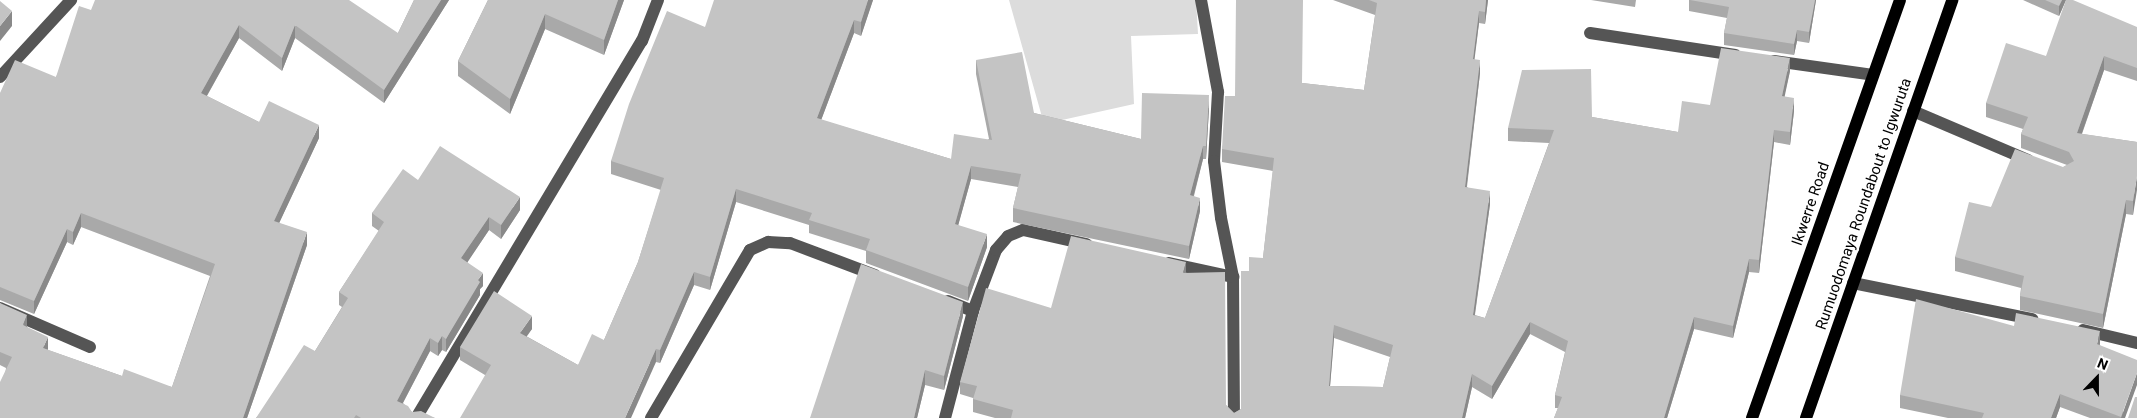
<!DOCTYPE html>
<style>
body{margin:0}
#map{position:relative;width:2137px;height:418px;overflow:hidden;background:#fff;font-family:Roboto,sans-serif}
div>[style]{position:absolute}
.green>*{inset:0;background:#dcdcdc}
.minor>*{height:12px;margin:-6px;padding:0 6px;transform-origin:6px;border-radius:6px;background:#555}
.major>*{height:12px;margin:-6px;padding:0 6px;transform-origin:6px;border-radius:6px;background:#000}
.wall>*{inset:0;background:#a9a9a9}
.shaded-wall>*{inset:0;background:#898989}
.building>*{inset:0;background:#c4c4c4}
span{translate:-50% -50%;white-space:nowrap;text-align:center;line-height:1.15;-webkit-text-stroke:5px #fff;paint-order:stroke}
.street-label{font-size:15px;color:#000}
.north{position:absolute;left:2072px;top:353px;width:50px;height:50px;-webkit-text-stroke:4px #fff;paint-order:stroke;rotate:22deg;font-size:14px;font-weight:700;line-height:20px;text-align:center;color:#000}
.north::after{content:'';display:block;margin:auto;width:18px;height:22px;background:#000;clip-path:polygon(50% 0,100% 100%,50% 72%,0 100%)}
</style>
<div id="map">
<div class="green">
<div style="clip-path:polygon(1009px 0,1196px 0,1198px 34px,1131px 36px,1134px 104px,1044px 124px)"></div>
</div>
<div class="minor">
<div style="left:1201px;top:0;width:94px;rotate:79.5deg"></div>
<div style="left:1218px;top:92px;width:69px;rotate:93.3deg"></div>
<div style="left:1214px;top:161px;width:57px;rotate:83deg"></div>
<div style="left:1221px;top:218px;width:60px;rotate:78.5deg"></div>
<div style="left:1233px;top:277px;width:141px;rotate:89.6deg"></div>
<div style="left:1590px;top:33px;width:147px;rotate:8.6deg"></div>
<div style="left:1774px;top:61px;width:100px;rotate:8deg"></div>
<div style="left:0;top:77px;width:105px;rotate:-47.3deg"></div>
<div style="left:1913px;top:111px;width:125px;rotate:23.1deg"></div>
<div style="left:1169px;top:263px;width:66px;rotate:12.3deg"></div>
<div style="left:1853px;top:283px;width:183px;rotate:11.4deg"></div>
<div style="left:948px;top:301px;width:27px;rotate:22deg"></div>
<div style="left:0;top:308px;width:98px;rotate:23.4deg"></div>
<div style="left:2083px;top:330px;width:56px;rotate:13.5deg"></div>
<div style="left:416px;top:418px;width:440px;rotate:-59.1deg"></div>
<div style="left:642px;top:41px;width:44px;rotate:-68.7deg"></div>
<div style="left:651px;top:418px;width:195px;rotate:-59.5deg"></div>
<div style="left:750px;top:250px;width:20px;rotate:-24deg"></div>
<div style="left:768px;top:242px;width:22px;rotate:3deg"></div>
<div style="left:790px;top:243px;width:91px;rotate:20.6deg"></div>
<div style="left:945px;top:418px;width:111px;rotate:-75.3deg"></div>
<div style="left:973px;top:311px;width:65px;rotate:-69.3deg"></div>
<div style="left:996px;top:250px;width:18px;rotate:-49deg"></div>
<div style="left:1008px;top:236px;width:16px;rotate:-22deg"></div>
<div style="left:1023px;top:230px;width:65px;rotate:12.5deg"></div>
</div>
<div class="major">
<div style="left:1752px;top:418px;width:443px;rotate:-70.5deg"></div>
<div style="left:1806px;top:418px;width:443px;rotate:-70.7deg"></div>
</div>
<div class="wall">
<div style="clip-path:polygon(414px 0,449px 0,384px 103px,295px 38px,282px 71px,239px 38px,207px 96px,259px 122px,319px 138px,279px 223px,307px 245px,247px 418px,0 418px,6px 368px,0 365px,0 303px,27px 327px,48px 350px,122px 376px,172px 387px,210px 276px,81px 227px,73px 245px,67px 242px,34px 314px,0 300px,0 93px,56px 77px,91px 10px,398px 33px)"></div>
<div style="clip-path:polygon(488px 0,624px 0,604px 55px,545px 29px,510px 114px,458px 76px,458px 61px)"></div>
<div style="clip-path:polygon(873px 0,861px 36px,854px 33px,821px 120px,951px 159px,989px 139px,976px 74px,976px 60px,1034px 113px,1141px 139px,1209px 108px,1206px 159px,1203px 159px,1194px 196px,1200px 211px,1189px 259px,1013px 222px,1013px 208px,1018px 187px,971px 179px,958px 225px,987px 247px,968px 301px,866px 263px,866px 251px,809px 233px,809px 225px,736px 202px,710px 290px,694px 285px,660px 363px,656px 362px,485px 375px,460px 360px,460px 347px,532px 329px,526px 336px,578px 365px,604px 340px,638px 262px,661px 190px,611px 174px,611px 161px,705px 27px)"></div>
<div style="clip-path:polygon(evenodd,1333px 0,1488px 0,1485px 24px,1479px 23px,1474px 59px,1480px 73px,1467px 187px,1490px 204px,1475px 315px,1485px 318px,1549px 143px,1508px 141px,1508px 128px,1592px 117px,1678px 132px,1710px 105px,1790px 71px,1784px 96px,1794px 111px,1790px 145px,1774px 142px,1759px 273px,1749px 272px,1733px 338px,1694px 329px,1667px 418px,1554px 418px,1558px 408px,1555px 408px,1555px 395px,1565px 352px,1530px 334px,1492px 399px,1472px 387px,1465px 418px,995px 418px,973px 412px,973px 398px,960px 394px,960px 382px,1051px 308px,1186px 273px,1226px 405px,1234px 413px,1241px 409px,1249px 271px,1263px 258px,1273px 171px,1222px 162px,1222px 149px,1235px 96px,1302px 83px,1364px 90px,1375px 15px,1333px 0,1334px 338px,1390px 357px,1383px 387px,1330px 386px,1334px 338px)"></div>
<div style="clip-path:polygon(1591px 0,1636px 0,1635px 7px)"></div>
<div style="clip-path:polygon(1689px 0,1816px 0,1809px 43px,1797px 41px,1794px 55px,1724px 45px,1724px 33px,1727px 18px,1689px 11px)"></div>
<div style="clip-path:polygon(2023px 0,2066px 0,2059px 16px)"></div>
<div style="clip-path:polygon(2137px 27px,2137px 81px,2104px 70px,2082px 134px,2137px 142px,2133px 215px,2126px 214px,2103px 328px,2020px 310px,2020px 296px,2021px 288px,1955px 271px,1955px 257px,1991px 207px,2067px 165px,2021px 148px,2021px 134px,2023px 129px,1986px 117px,1986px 103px,2046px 56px)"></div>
<div style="clip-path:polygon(418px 180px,520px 210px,501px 239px,489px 230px,467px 262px,483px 286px,480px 289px,480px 295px,446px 352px,442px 350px,438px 356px,430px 351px,403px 403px,412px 412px,435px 418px,256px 418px,315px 351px,342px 307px,339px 305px,339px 292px,379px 231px,372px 226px,372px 213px)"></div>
<div style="clip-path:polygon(963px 316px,944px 390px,925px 385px,917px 418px,810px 418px)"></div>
<div style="clip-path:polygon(2014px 326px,2100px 345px,2125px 418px,2090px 418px,2060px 407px,2056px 418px,1948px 418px,1900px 408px,1900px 395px)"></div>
</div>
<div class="shaded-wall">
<div style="clip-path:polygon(441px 0,449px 0,384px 103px,384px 90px)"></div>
<div style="clip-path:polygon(618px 0,624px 0,604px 55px,604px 40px)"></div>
<div style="clip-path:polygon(868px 0,873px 0,861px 36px,861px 22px)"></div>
<div style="clip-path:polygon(1486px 0,1488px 0,1485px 24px,1485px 12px)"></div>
<div style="clip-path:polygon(1815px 0,1816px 0,1809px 43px,1809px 32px)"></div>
<div style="clip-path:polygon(2062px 0,2066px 0,2059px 16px,2059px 6px)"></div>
<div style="clip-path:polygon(12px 11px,12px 26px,0 41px,0 26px)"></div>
<div style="clip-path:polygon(1479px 11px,1479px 23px,1473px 72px,1473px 59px)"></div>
<div style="clip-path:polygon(545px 14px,545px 29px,510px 114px,510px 99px)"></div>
<div style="clip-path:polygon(854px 20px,854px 33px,817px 131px,817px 118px)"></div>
<div style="clip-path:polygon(239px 25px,239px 38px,201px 106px,201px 93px)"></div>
<div style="clip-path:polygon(295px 25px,295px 38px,282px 71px,282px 58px)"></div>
<div style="clip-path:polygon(1797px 30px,1797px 41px,1794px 55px,1794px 44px)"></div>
<div style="clip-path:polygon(2104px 56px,2104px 70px,2077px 147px,2077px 133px)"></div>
<div style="clip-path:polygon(1790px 58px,1790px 71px,1782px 109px,1782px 96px)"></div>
<div style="clip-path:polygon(1480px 60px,1480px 73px,1465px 200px,1465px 187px)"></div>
<div style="clip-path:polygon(1209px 95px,1209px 108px,1206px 159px,1206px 146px)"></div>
<div style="clip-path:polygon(1794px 98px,1794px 111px,1790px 145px,1790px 132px)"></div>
<div style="clip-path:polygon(319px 125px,319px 138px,274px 234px,274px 221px)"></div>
<div style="clip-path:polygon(1774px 130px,1774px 142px,1759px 273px,1759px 260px)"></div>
<div style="clip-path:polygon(1203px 146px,1203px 159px,1190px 209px,1190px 195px)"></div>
<div style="clip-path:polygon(971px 166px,971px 179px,955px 237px,955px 224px)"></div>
<div style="clip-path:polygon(2137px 176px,2137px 190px,2133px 215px,2133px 201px)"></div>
<div style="clip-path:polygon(736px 189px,736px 202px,710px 290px,710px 277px)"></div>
<div style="clip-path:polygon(1490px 191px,1490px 204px,1473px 327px,1473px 315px)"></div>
<div style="clip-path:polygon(520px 197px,520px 210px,501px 239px,501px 225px)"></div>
<div style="clip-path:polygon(1200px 198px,1200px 211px,1189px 259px,1189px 246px)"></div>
<div style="clip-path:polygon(2126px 200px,2126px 214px,2103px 328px,2103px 314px)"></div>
<div style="clip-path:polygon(81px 213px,81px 227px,73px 245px,73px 232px)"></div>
<div style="clip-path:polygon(489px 217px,489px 230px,461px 272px,461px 258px)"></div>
<div style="clip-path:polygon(67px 229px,67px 242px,34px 314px,34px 301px)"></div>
<div style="clip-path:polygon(307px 232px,307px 245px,247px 418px,243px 418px)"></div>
<div style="clip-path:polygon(987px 234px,987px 247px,968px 301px,968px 287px)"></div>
<div style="clip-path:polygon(1749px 259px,1749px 272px,1733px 338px,1733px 326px)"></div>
<div style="clip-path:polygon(1186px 262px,1186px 275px,1183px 273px)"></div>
<div style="clip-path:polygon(694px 272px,694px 285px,660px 363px,660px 350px)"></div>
<div style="clip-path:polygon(483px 273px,483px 286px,480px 289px,480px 295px,446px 352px,446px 339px,478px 280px)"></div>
<div style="clip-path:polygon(963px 302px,963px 316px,944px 390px,944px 376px)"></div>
<div style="clip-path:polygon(27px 315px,27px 329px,23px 325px)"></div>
<div style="clip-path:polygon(532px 316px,532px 329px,520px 346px,520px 333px)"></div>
<div style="clip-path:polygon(1694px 317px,1694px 329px,1667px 418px,1664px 418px)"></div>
<div style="clip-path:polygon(1530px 322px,1530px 334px,1492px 399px,1492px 386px)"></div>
<div style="clip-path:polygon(1334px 325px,1334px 338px,1329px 399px,1329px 386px)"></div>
<div style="clip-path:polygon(2100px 331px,2100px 344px,2097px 357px,2097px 344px)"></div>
<div style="clip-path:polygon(442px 336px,442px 350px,438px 356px,438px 343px)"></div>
<div style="clip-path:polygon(48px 337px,48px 350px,43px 348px)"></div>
<div style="clip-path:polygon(430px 338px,430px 351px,397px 414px,397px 401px)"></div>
<div style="clip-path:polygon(656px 349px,656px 362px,631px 418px,625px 418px)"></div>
<div style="clip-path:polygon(925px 370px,925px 385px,917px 418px,914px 418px)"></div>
<div style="clip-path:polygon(2137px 373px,2137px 385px,2125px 418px,2121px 418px)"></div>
<div style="clip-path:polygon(1472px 374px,1472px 387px,1465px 418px,1462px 418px)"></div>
<div style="clip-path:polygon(2060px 394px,2060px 407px,2056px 418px,2051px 418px)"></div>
</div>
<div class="building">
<div style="clip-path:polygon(95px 0,349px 0,398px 33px,414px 0,441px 0,384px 90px,295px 25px,282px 58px,239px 25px,201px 93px,259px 122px,269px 101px,319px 125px,274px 221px,307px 232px,243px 418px,0 418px,0 382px,12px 357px,0 352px,0 303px,27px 315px,23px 325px,48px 337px,43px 348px,122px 376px,124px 369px,172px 387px,215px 264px,81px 213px,73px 232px,67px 229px,34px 301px,0 287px,0 93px,15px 60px,56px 77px,79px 6px,91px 10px)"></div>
<div style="clip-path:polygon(488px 0,618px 0,604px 40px,545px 14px,510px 99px,458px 61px)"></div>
<div style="clip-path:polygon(714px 0,868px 0,861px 22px,854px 20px,817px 118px,951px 159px,954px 134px,992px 140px,976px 60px,1022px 52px,1034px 113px,1141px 139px,1142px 93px,1209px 95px,1206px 146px,1203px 146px,1190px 195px,1200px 198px,1189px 246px,1013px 208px,1021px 174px,971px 166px,955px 224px,987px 234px,968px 287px,866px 250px,870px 239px,809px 220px,812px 213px,736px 189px,710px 277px,694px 272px,660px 350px,656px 349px,625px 418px,460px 418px,491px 365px,460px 347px,494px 291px,532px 316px,520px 333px,578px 365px,592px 334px,604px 340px,638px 262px,664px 178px,611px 161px,629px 104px,667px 11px,705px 27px)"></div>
<div style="clip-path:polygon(evenodd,1236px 0,1303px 0,1302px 83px,1364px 90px,1377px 3px,1369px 0,1486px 0,1485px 12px,1479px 11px,1473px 59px,1480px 60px,1465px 187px,1490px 191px,1473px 315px,1485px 318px,1554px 130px,1508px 128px,1522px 70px,1591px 69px,1592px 117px,1678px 132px,1682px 101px,1710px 105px,1721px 48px,1790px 58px,1782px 96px,1794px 98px,1790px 132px,1774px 130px,1759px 260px,1749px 259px,1733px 326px,1694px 317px,1664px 418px,1554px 418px,1562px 397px,1555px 395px,1568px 341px,1530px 322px,1492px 386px,1472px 374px,1462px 418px,1011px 418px,1013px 410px,973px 399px,977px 386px,960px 382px,986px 288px,1051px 308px,1071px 236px,1186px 262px,1183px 273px,1225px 272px,1226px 405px,1234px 413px,1241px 409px,1241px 271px,1249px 271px,1249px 257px,1263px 258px,1274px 158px,1222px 149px,1225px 96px,1235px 96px,1236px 0,1334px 325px,1393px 345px,1383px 387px,1329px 386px,1334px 325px)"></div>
<div style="clip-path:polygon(1690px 0,1815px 0,1809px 32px,1797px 30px,1794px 44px,1724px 33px,1729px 7px)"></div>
<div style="clip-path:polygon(2045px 0,2062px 0,2059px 6px)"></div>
<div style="clip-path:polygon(2066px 0,2073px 0,2137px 27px,2137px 68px,2104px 56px,2077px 133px,2137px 142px,2137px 176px,2133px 201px,2126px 200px,2103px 314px,2020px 296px,2024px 276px,1955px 257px,1969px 202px,1991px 207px,2015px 149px,2063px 167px,2074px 161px,2069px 152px,2021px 134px,2028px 117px,1986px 103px,2006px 43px,2046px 56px)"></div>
<div style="clip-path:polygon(0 1px,12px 11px,0 26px)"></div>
<div style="clip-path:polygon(440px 146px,520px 197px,501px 225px,489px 217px,461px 258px,483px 273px,478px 280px,480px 282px,446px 339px,442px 336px,438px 343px,430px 338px,397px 401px,408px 406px,412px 412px,421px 411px,435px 418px,361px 418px,356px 415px,354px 418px,256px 418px,304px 345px,315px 351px,348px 298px,339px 292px,384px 222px,372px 213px,403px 169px,418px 180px)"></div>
<div style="clip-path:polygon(861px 264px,963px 302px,944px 376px,925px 370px,914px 418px,810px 418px)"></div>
<div style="clip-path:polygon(1916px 299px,2014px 326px,2016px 313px,2100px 331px,2097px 344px,2137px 360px,2137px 373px,2121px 417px,2060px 394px,2051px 418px,1982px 418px,1984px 413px,1900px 395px)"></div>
<div style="clip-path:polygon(2135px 397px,2137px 397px,2137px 418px,2128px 418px)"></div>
</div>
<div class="street-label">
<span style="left:1811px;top:204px;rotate:-71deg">Ikwerre Road</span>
<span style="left:1864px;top:204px;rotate:-71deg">Rumuodomaya Roundabout to Igwuruta</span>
</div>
<div class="north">N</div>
</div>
